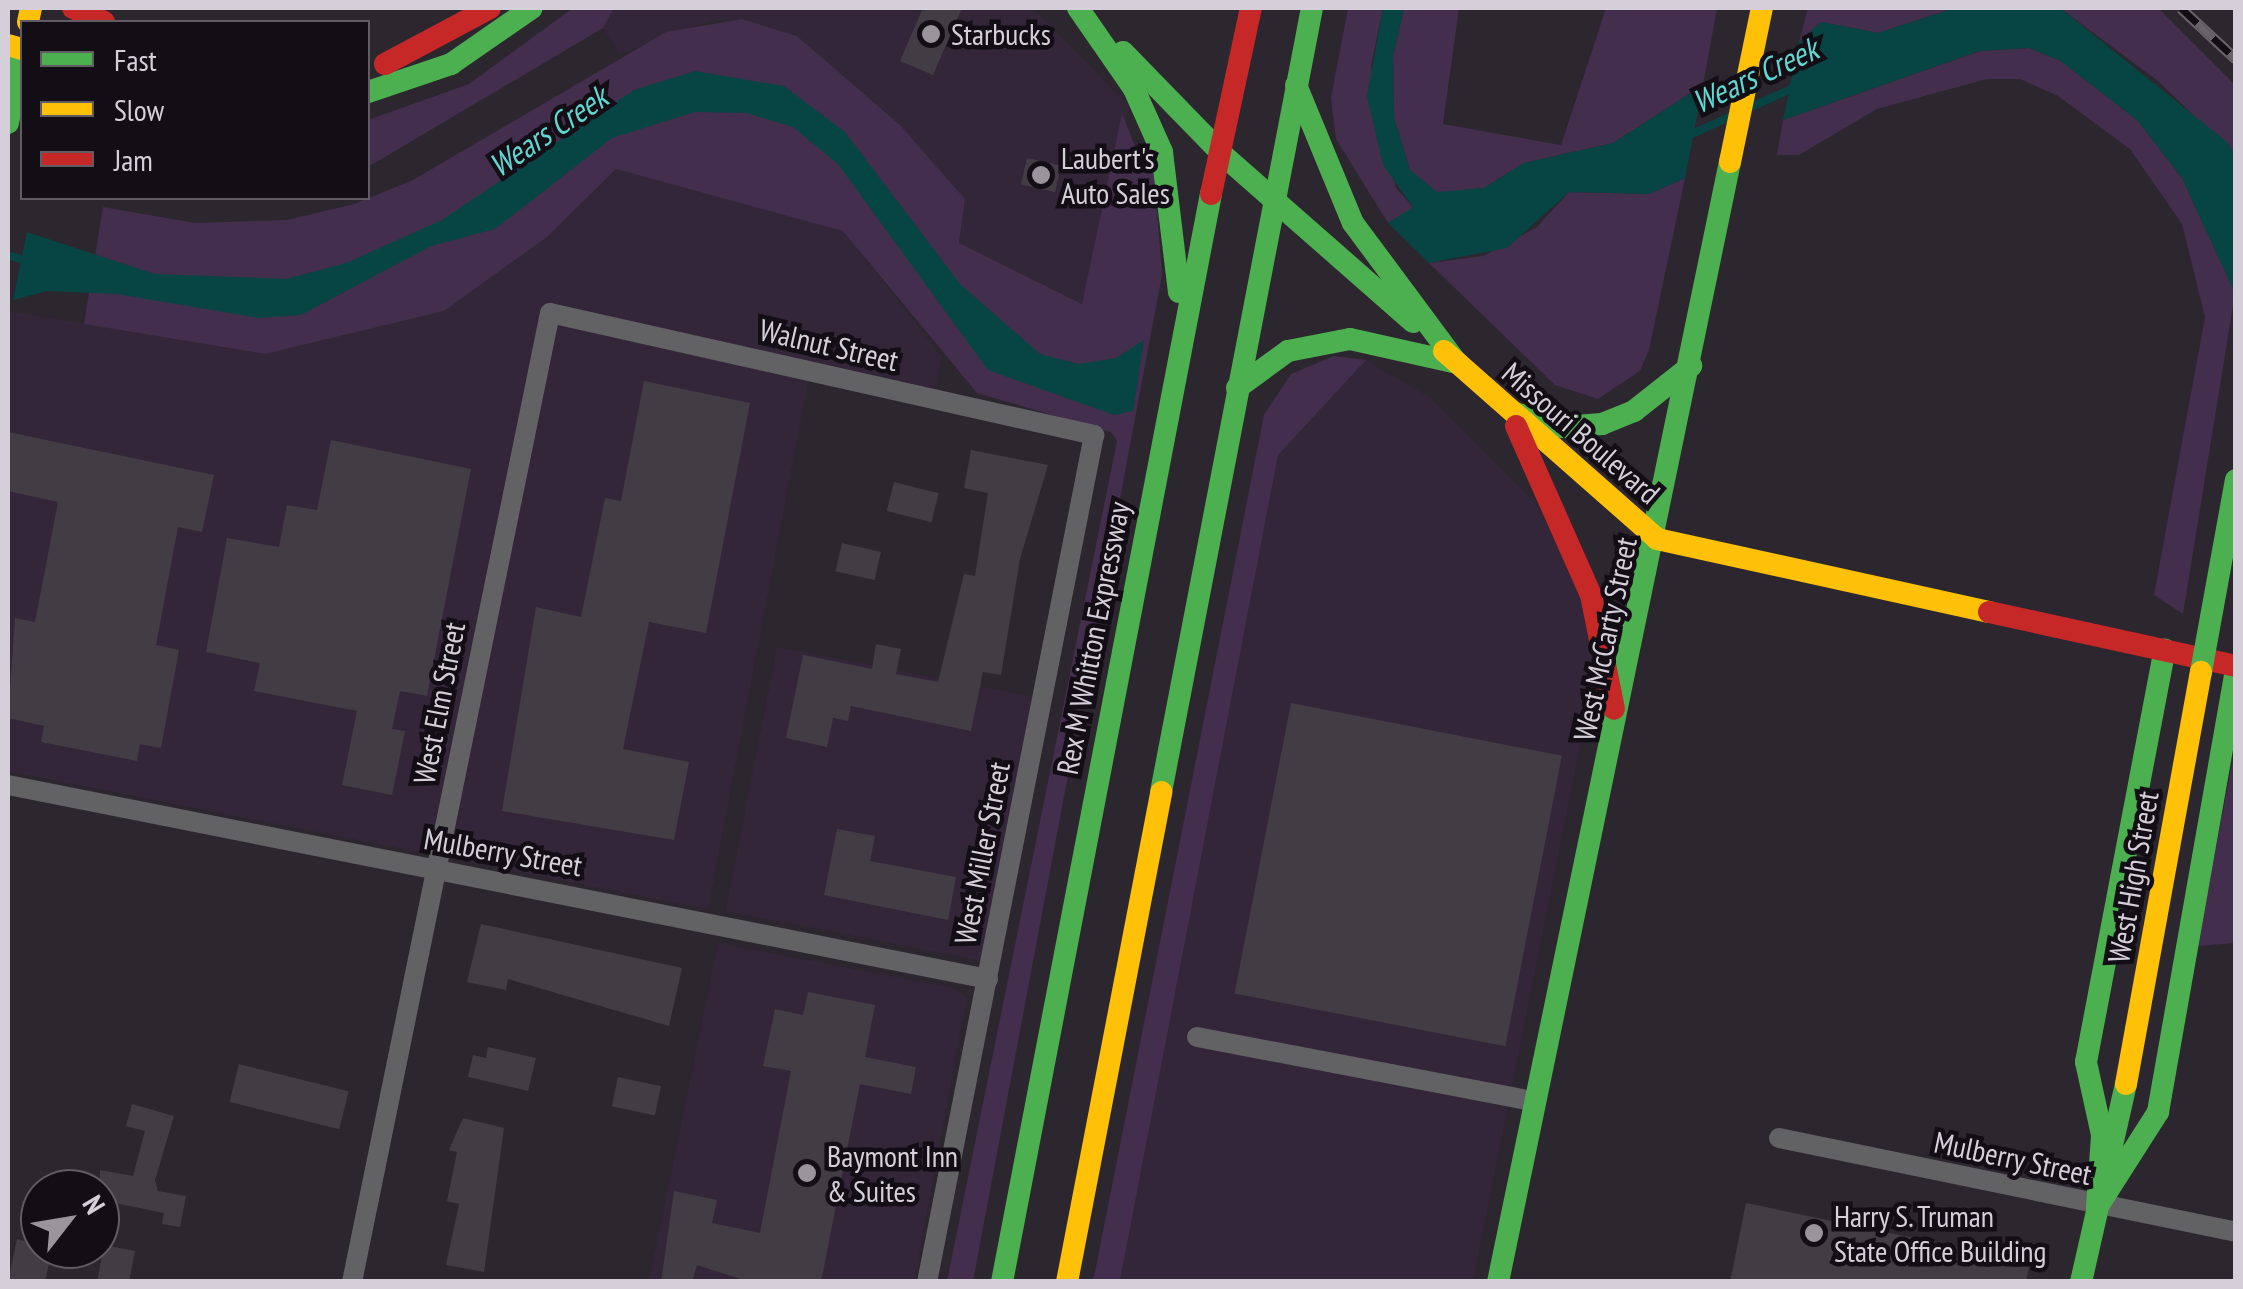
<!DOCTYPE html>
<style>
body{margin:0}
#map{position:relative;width:2243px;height:1289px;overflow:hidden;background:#2c262e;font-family:"PT Sans Narrow",sans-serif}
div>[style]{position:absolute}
.built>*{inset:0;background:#332639;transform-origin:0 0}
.green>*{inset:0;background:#432e4d}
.water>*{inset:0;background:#064543}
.stream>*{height:8px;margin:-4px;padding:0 4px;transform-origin:4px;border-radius:4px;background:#064543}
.building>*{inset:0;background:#423d44;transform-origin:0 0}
.street>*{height:20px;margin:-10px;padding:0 10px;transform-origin:10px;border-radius:10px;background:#626164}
.fast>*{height:22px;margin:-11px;padding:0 11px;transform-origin:11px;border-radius:11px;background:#4caf50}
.slow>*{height:22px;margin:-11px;padding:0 11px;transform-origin:11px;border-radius:11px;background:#ffc107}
.jam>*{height:22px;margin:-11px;padding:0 11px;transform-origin:11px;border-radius:11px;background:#c62828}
.rail>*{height:11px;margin-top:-5.5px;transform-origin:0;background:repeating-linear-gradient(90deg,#130e15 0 22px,#676469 0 44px);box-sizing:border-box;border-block:2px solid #676469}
.fast-bridge>*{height:22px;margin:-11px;padding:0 11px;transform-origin:11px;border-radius:11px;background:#4caf50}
.slow-bridge>*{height:22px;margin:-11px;padding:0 11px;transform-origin:11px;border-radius:11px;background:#ffc107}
.dots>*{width:28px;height:28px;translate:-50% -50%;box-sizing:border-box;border:5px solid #130e15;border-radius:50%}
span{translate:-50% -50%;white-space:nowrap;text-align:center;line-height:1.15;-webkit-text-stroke:9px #130e15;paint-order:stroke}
.poi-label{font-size:30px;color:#d5cfd9}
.left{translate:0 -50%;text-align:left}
.street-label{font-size:30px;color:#d5cfd9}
.water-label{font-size:32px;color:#60d7d1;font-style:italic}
.frame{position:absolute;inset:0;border:10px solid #d5cfd9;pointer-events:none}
.legend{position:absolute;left:20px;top:20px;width:350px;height:180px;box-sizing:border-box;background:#130e15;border:2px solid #615b63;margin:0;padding:12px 18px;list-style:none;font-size:30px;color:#d5cfd9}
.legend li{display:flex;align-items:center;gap:20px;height:50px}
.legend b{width:50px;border:2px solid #615b63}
.north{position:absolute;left:20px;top:1169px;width:100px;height:100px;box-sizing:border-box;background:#130e15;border:2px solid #615b63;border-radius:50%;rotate:59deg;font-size:28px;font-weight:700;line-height:40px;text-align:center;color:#d5cfd9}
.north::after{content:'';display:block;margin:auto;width:35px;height:45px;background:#9a949d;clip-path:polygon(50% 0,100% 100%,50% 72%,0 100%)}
</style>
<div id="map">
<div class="built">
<div style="clip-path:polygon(614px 8px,1033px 8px,1129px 106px,1083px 304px,959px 243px,965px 199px,900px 125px,797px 36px,742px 19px,713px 20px,619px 54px,603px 28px)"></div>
<div style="clip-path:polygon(616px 169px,844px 231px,942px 357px,935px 389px,812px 361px,708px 909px,8px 771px,8px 311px,265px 354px,444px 311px,547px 237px)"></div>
<div style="clip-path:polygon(1366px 360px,1431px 398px,1536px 504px,1578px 583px,1595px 672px,1473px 1281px,1120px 1282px,1278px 454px)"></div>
<div style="left:777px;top:647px;width:261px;height:269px;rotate:11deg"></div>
<div style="clip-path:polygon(718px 943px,954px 988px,967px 997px,914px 1281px,649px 1282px)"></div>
</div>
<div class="green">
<div style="clip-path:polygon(573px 8px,614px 8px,603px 28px,368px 167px,368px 120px,469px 84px)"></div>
<div style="clip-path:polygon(1348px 8px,1383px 8px,1371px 66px,1396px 188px,1414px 208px,1388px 223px,1336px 139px,1331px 98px)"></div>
<div style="clip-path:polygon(1404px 8px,1459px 8px,1443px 124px,1561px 145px,1606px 8px,1717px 8px,1703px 85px,1613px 143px,1524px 163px,1484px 188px,1437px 193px,1410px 170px,1394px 118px,1393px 56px)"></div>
<div style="clip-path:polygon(1808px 8px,1955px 8px,1878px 33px,1821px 22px,1799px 42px)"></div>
<div style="clip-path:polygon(2060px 8px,2158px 8px,2235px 85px,2235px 155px,2158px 81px)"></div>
<div style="clip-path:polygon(742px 19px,797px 36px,900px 125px,965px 199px,959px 243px,1082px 304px,1122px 114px,1144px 169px,1154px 172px,1162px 275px,973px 1281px,947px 1281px,1117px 441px,1111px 432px,977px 393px,843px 231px,616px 169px,547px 237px,444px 311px,265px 354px,84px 324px,103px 207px,195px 223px,287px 220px,354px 204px,413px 180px,666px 32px)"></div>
<div style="clip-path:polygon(2029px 48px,2061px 61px,2138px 121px,2182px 178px,2235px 293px,2183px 614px,2154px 595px,2205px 317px,2182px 224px,2130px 149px,2058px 96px,2020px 79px,1987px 79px,1877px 109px,1799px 155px,1777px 155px,1783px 120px,1980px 51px)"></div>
<div style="clip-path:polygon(1685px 178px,1649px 350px,1640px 371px,1598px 399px,1555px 385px,1429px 263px,1483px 256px,1537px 227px,1569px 192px,1649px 194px)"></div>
<div style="clip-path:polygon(1334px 356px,1366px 360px,1278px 455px,1120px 1281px,1093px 1282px,1264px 415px,1291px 374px)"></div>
<div style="clip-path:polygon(2235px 748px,2235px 943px,2197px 946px)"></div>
</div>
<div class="water">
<div style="clip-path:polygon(1383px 8px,1404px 8px,1393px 56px,1394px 118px,1410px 170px,1437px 192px,1484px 188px,1524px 163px,1613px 143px,1703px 85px,1685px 178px,1649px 194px,1569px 192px,1507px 248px,1429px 263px,1388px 223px,1413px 207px,1383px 165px,1367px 96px)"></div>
<div style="clip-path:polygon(1955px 8px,2060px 8px,2227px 142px,2235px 155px,2235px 293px,2182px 178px,2138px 121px,2061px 61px,2029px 48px,1979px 51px,1783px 120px,1799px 42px,1821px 22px,1878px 33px)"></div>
<div style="clip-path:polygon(695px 71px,784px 86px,845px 132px,960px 284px,1040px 354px,1079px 364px,1116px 358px,1144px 340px,1133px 411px,1114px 415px,988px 370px,838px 164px,793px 127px,746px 113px,695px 112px,612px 138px,495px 229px,431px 246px,301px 315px,259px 318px,117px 294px,47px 291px,13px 300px,27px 232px,155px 274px,286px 279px,346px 263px,442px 220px,634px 90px)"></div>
</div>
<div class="stream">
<div style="left:1749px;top:108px;width:51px;rotate:-24.5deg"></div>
<div style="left:1685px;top:137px;width:51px;rotate:-24.1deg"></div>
<div style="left:8px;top:255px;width:20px;rotate:18deg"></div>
</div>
<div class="building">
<div style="clip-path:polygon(923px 8px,962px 8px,933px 75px,900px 61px)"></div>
<div style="left:1027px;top:158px;width:35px;height:27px;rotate:13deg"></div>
<div style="clip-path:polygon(644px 381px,750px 403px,706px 633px,649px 622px,623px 749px,689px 762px,674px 840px,502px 811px,536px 607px,581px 617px,605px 498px,621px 501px)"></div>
<div style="clip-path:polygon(8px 432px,214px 475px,202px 532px,178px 527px,156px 645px,179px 650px,161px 748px,140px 744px,137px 761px,41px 742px,44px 726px,8px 718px,15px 618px,35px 622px,58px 502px,8px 491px)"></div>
<div style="clip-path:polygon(331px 440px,471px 469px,427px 696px,400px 691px,392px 729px,405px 731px,392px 795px,342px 785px,357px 711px,254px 691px,260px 663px,206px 652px,227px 538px,279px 547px,287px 505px,317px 510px)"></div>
<div style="clip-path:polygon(971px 450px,1048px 465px,1020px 559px,1001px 675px,983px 672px,971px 731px,851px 706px,848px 721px,833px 718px,827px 747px,786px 738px,803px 655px,872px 669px,876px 644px,901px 649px,896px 674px,938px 682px,964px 574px,975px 576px,988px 493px,964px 488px)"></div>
<div style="left:894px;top:482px;width:46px;height:30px;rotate:14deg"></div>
<div style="left:842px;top:543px;width:40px;height:29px;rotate:13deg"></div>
<div style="left:1291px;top:703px;width:276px;height:296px;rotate:11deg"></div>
<div style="clip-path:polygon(837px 829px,875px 836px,870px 861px,956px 877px,948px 920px,824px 895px)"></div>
<div style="clip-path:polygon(481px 924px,682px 968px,669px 1026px,508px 979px,506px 990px,467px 982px)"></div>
<div style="clip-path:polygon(808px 992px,875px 1005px,865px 1057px,916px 1067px,911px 1094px,860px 1084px,821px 1282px,750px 1282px,697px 1265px,692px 1282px,661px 1282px,674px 1191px,717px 1200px,712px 1223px,760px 1233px,791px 1071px,763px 1066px,775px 1009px,803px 1015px)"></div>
<div style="clip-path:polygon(488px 1047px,536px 1058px,528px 1091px,468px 1077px,473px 1055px,486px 1058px)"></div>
<div style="left:239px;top:1064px;width:113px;height:39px;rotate:14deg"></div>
<div style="left:618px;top:1077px;width:44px;height:30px;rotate:12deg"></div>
<div style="clip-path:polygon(132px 1104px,174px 1116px,155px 1180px,158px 1191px,186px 1196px,180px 1227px,162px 1224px,164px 1213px,100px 1200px,100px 1170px,133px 1176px,145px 1131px,126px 1126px)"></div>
<div style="clip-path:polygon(463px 1118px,504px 1128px,484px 1272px,446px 1265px,459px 1204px,447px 1201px,457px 1152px,449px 1150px)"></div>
<div style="clip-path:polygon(1746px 1203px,2030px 1262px,2026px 1282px,1730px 1282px)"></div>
<div style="clip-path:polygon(17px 1239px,52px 1249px,45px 1282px,8px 1282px)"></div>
<div style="clip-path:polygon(104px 1245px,135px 1251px,129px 1282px,97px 1282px)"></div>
</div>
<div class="street">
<div style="left:8px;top:785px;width:999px;rotate:11.2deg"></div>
<div style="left:1197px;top:1037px;width:343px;rotate:10.8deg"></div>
<div style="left:1779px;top:1138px;width:467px;rotate:11.6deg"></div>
<div style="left:352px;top:1282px;width:989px;rotate:-78.45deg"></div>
<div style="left:550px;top:313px;width:558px;rotate:12.64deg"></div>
<div style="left:1094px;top:435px;width:863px;rotate:101.15deg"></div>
</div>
<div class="fast">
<div style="left:1078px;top:8px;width:98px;rotate:55.3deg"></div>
<div style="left:1134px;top:89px;width:69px;rotate:66deg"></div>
<div style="left:1162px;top:152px;width:141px;rotate:83.1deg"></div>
<div style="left:1123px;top:52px;width:144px;rotate:45.8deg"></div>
<div style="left:1223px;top:155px;width:253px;rotate:41.3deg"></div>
<div style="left:1296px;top:85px;width:149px;rotate:67.6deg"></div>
<div style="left:1353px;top:223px;width:174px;rotate:53.4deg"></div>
<div style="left:368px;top:92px;width:88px;rotate:-18.6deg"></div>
<div style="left:451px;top:64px;width:98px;rotate:-34.7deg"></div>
<div style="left:8px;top:123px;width:73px;rotate:-79deg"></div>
<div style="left:1237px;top:388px;width:63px;rotate:-36deg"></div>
<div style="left:1288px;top:351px;width:63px;rotate:-11deg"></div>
<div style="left:1350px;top:339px;width:110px;rotate:12.6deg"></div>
<div style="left:1515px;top:413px;width:49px;rotate:16.6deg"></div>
<div style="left:1562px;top:427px;width:40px;rotate:-4.3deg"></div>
<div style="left:1602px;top:424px;width:35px;rotate:-22deg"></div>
<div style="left:1634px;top:411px;width:73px;rotate:-38.3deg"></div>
<div style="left:1161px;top:792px;width:798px;rotate:-79.1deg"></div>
<div style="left:2098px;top:1206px;width:112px;rotate:-57.4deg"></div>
<div style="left:2158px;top:1112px;width:449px;rotate:-80deg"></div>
<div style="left:2097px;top:1207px;width:72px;rotate:-86deg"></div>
<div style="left:2102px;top:1135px;width:75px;rotate:-102.4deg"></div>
<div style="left:2086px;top:1062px;width:420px;rotate:-79.2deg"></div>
<div style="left:1002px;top:1282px;width:1108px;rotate:-79.13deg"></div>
<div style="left:1498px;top:1282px;width:1144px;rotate:-78.3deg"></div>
<div style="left:2081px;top:1282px;width:203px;rotate:-77.2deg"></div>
</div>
<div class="slow">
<div style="left:28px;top:22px;width:14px;rotate:-78deg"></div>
<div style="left:8px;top:45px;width:15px;rotate:16deg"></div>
<div style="left:1730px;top:162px;width:157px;rotate:-78.3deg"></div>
<div style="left:1444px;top:351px;width:284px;rotate:41.4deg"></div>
<div style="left:1657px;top:539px;width:340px;rotate:12.4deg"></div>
<div style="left:1067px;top:1282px;width:499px;rotate:-79.1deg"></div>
</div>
<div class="jam">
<div style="left:73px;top:8px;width:34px;rotate:24deg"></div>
<div style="left:385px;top:64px;width:119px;rotate:-28.1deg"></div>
<div style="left:1211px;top:194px;width:190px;rotate:-77.9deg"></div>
<div style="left:1516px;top:426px;width:185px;rotate:66.1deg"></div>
<div style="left:1591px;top:595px;width:116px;rotate:78.6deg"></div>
<div style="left:1989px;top:612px;width:253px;rotate:12.3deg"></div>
</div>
<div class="rail">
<div style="left:2181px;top:8px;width:75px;rotate:42.8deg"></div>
</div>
<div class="fast-bridge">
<div style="left:2201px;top:672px;width:195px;rotate:-79.7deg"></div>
</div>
<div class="slow-bridge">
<div style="left:2126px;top:1084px;width:419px;rotate:-79.7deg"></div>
</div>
<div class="dots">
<div style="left:931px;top:34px;background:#9a949d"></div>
<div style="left:1041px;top:175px;background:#9a949d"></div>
<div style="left:807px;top:1173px;background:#9a949d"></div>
<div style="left:1814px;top:1233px;background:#9a949d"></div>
</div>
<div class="poi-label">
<span class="left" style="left:951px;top:34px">Starbucks</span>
<span class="left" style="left:1061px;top:175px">Laubert's<br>Auto Sales</span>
<span class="left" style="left:827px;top:1173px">Baymont Inn<br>&amp; Suites</span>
<span class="left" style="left:1834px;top:1233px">Harry S. Truman<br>State Office Building</span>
</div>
<div class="street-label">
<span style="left:829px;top:345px;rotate:13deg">Walnut Street</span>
<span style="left:1581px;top:433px;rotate:41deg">Missouri Boulevard</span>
<span style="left:1093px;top:638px;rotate:-79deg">Rex M Whitton Expressway</span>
<span style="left:1605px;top:639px;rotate:-78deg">West McCarty Street</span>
<span style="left:439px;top:703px;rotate:-79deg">West Elm Street</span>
<span style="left:503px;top:852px;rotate:10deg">Mulberry Street</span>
<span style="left:982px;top:853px;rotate:-79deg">West Miller Street</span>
<span style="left:2133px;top:877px;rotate:-80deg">West High Street</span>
<span style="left:2013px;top:1158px;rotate:12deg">Mulberry Street</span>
</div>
<div class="water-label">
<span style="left:1755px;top:75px;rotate:-25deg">Wears Creek</span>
<span style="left:548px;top:131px;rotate:-34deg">Wears Creek</span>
</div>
<div class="frame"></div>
<ul class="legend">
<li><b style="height:12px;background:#4caf50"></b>Fast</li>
<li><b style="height:12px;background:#ffc107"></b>Slow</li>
<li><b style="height:12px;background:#c62828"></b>Jam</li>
</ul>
<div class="north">N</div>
</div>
